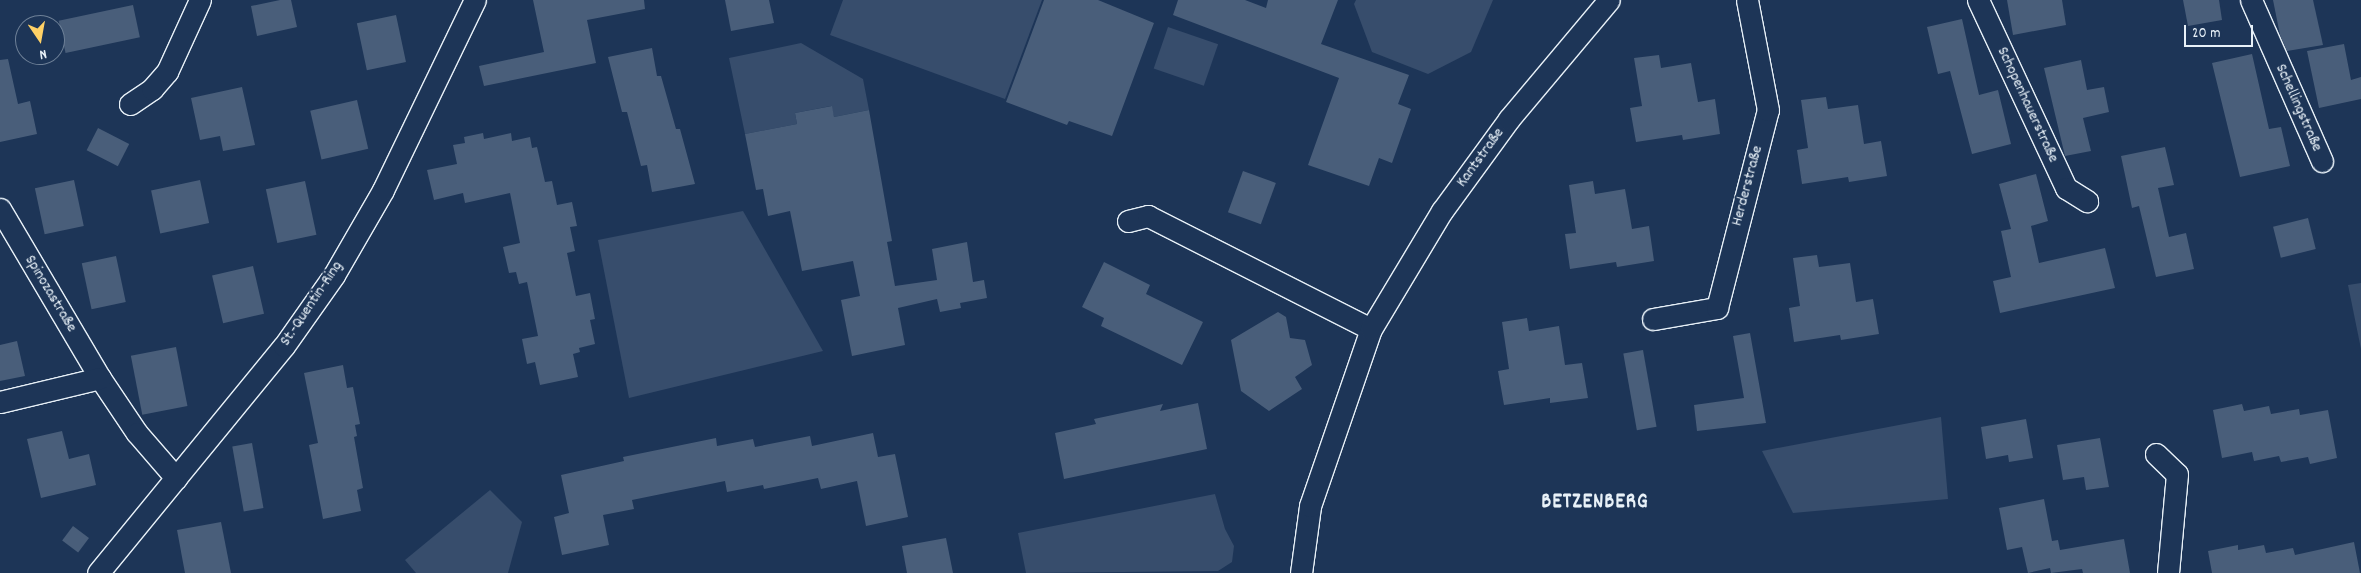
<!DOCTYPE html>
<meta charset="utf-8">
<style>
body{margin:0}
#map{position:relative;width:2361px;height:573px;overflow:hidden;background:#1d3557;font-family:Dekko,sans-serif}
div>[style]{position:absolute}
.green>*{inset:0;background:#374d6c;transform-origin:0 0}
.building>*{inset:0;background:#495e7a;transform-origin:0 0}
.roads{filter:drop-shadow(1px 0 #e8f1f8) drop-shadow(-1px 0 #e8f1f8) drop-shadow(0 1px #e8f1f8) drop-shadow(0 -1px #e8f1f8)}
.minor>*{height:21px;margin:-10.5px;padding:0 10.5px;transform-origin:10.5px;border-radius:10.5px;background:#1d3557}
span{translate:-50% -50%;white-space:nowrap;text-align:center;line-height:1.15;-webkit-text-stroke:4px #1d3557;paint-order:stroke}
.street-label{font-size:16px;color:#e8f1f8}
.district-label{font-size:21px;color:#e8f1f8;font-weight:700;letter-spacing:1px}
.north{position:absolute;left:15px;top:15px;width:50px;height:50px;box-sizing:border-box;background:#1d3557;border:1px solid #6e8097;border-radius:50%;rotate:168deg;font-size:14px;font-weight:700;line-height:20px;text-align:center;color:#e8f1f8}
.north::after{content:'';display:block;margin:auto;width:18px;height:22px;background:#ffd166;clip-path:polygon(50% 0,100% 100%,50% 72%,0 100%)}
.scale{position:absolute;left:2184px;top:25px;width:69px;height:22px;box-sizing:border-box;border:2px solid #e8f1f8;border-top:0;padding-left:6px;font-size:15px;line-height:18px;white-space:nowrap;color:#e8f1f8;-webkit-text-stroke:4px #1d3557;paint-order:stroke}
</style>
<div id="map">
<div class="green">
<div style="clip-path:polygon(843px 0,1042px 0,1005px 99px,830px 35px)"></div>
<div style="clip-path:polygon(1356px 0,1493px 0,1471px 52px,1428px 74px,1372px 52px,1354px 4px)"></div>
<div style="left:1168px;top:27px;width:53px;height:44px;rotate:19deg"></div>
<div style="clip-path:polygon(801px 43px,863px 79px,869px 110px,834px 117px,831px 106px,795px 113px,797px 124px,745px 134px,729px 58px)"></div>
<div style="clip-path:polygon(743px 211px,823px 351px,629px 398px,598px 240px)"></div>
<div style="clip-path:polygon(2361px 283px,2361px 349px,2348px 285px)"></div>
<div style="clip-path:polygon(1941px 417px,1948px 499px,1793px 513px,1762px 451px)"></div>
<div style="clip-path:polygon(490px 490px,522px 522px,508px 573px,416px 573px,405px 560px)"></div>
<div style="clip-path:polygon(1215px 494px,1225px 529px,1234px 546px,1232px 562px,1218px 571px,1026px 573px,1018px 533px)"></div>
</div>
<div class="building">
<div style="clip-path:polygon(280px 0,291px 0,297px 27px,257px 36px,251px 6px)"></div>
<div style="clip-path:polygon(533px 0,644px 0,645px 9px,587px 20px,596px 63px,484px 86px,479px 66px,544px 52px)"></div>
<div style="clip-path:polygon(725px 0,769px 0,774px 23px,731px 31px)"></div>
<div style="clip-path:polygon(1044px 0,1098px 0,1154px 23px,1112px 136px,1069px 121px,1067px 125px,1006px 102px)"></div>
<div style="clip-path:polygon(1178px 0,1245px 0,1266px 8px,1268px 0,1338px 0,1321px 44px,1409px 75px,1398px 104px,1411px 109px,1392px 163px,1379px 158px,1369px 186px,1308px 165px,1339px 78px,1173px 15px)"></div>
<div style="clip-path:polygon(2007px 0,2062px 0,2066px 25px,2013px 35px)"></div>
<div style="clip-path:polygon(2183px 0,2219px 0,2222px 20px,2188px 26px)"></div>
<div style="clip-path:polygon(2273px 0,2313px 0,2323px 45px,2287px 51px,2280px 35px)"></div>
<div style="left:133px;top:5px;width:33px;height:76px;rotate:78deg"></div>
<div style="left:396px;top:15px;width:48px;height:40px;rotate:78deg"></div>
<div style="clip-path:polygon(1962px 19px,1979px 95px,1998px 90px,2011px 144px,1972px 154px,1950px 71px,1938px 74px,1927px 27px)"></div>
<div style="clip-path:polygon(2344px 44px,2351px 80px,2361px 77px,2361px 99px,2319px 108px,2307px 51px)"></div>
<div style="clip-path:polygon(652px 48px,657px 76px,661px 76px,676px 129px,680px 129px,695px 184px,652px 192px,647px 165px,641px 166px,627px 112px,622px 112px,608px 57px)"></div>
<div style="clip-path:polygon(2252px 54px,2269px 129px,2281px 127px,2290px 166px,2240px 177px,2212px 63px)"></div>
<div style="clip-path:polygon(1659px 55px,1661px 68px,1691px 63px,1698px 102px,1715px 99px,1720px 134px,1683px 140px,1682px 135px,1636px 142px,1630px 108px,1642px 106px,1634px 58px)"></div>
<div style="clip-path:polygon(8px 59px,18px 104px,30px 101px,37px 134px,0 142px,0 60px)"></div>
<div style="clip-path:polygon(2081px 60px,2087px 90px,2104px 87px,2109px 112px,2083px 118px,2091px 151px,2065px 156px,2044px 68px)"></div>
<div style="clip-path:polygon(242px 87px,255px 145px,223px 151px,220px 136px,200px 140px,191px 98px)"></div>
<div style="clip-path:polygon(1826px 97px,1828px 109px,1858px 105px,1864px 144px,1881px 141px,1887px 176px,1849px 182px,1848px 177px,1802px 184px,1797px 150px,1808px 148px,1801px 100px)"></div>
<div style="left:357px;top:100px;width:50px;height:48px;rotate:77deg"></div>
<div style="clip-path:polygon(832px 106px,834px 117px,869px 110px,892px 241px,887px 242px,895px 286px,937px 280px,932px 249px,967px 242px,973px 282px,984px 280px,987px 298px,960px 303px,961px 308px,940px 312px,937px 299px,898px 308px,905px 345px,852px 356px,841px 300px,860px 296px,853px 261px,802px 271px,790px 211px,768px 216px,763px 189px,756px 190px,745px 134px,797px 124px,795px 113px)"></div>
<div style="left:98px;top:128px;width:35px;height:25px;rotate:27deg"></div>
<div style="clip-path:polygon(483px 133px,484px 139px,511px 133px,512px 141px,530px 137px,532px 148px,537px 147px,545px 182px,552px 181px,557px 205px,572px 202px,577px 226px,570px 227px,575px 251px,567px 253px,576px 296px,590px 293px,595px 319px,590px 320px,595px 344px,579px 348px,580px 352px,573px 354px,578px 377px,540px 385px,535px 362px,527px 364px,522px 339px,538px 336px,527px 282px,519px 284px,516px 272px,509px 273px,503px 247px,520px 243px,510px 193px,465px 203px,463px 193px,434px 200px,427px 170px,457px 164px,453px 145px,465px 143px,464px 137px)"></div>
<div style="clip-path:polygon(2165px 147px,2174px 185px,2158px 188px,2169px 237px,2186px 233px,2194px 269px,2156px 277px,2139px 206px,2132px 208px,2121px 156px)"></div>
<div style="left:1243px;top:171px;width:35px;height:44px;rotate:20deg"></div>
<div style="clip-path:polygon(2036px 174px,2048px 221px,2031px 226px,2039px 263px,2105px 248px,2115px 288px,2000px 313px,1993px 281px,2011px 277px,2001px 231px,2011px 229px,1999px 184px)"></div>
<div style="left:74px;top:180px;width:47px;height:40px;rotate:78deg"></div>
<div style="left:200px;top:180px;width:44px;height:50px;rotate:78deg"></div>
<div style="left:305px;top:181px;width:55px;height:40px;rotate:78deg"></div>
<div style="clip-path:polygon(1593px 181px,1595px 194px,1625px 189px,1632px 229px,1649px 226px,1654px 261px,1617px 267px,1616px 262px,1570px 269px,1565px 234px,1576px 233px,1569px 185px)"></div>
<div style="left:2308px;top:218px;width:32px;height:36px;rotate:76deg"></div>
<div style="clip-path:polygon(1817px 255px,1819px 267px,1850px 263px,1856px 302px,1873px 299px,1879px 334px,1841px 340px,1840px 335px,1794px 342px,1789px 308px,1800px 306px,1793px 258px)"></div>
<div style="left:116px;top:256px;width:47px;height:35px;rotate:78deg"></div>
<div style="clip-path:polygon(1104px 262px,1150px 285px,1146px 294px,1203px 322px,1182px 365px,1101px 326px,1104px 318px,1082px 307px)"></div>
<div style="left:253px;top:266px;width:49px;height:42px;rotate:77deg"></div>
<div style="clip-path:polygon(1278px 312px,1286px 317px,1290px 338px,1305px 340px,1312px 365px,1295px 377px,1302px 389px,1269px 411px,1241px 391px,1231px 340px)"></div>
<div style="clip-path:polygon(1527px 318px,1529px 331px,1559px 326px,1565px 365px,1582px 363px,1588px 398px,1550px 403px,1550px 398px,1504px 405px,1498px 371px,1509px 369px,1502px 322px)"></div>
<div style="clip-path:polygon(1750px 333px,1766px 423px,1697px 431px,1694px 405px,1744px 398px,1733px 336px)"></div>
<div style="clip-path:polygon(17px 341px,25px 376px,0 381px,0 345px)"></div>
<div style="left:176px;top:347px;width:60px;height:46px;rotate:79deg"></div>
<div style="left:1643px;top:350px;width:78px;height:20px;rotate:80deg"></div>
<div style="clip-path:polygon(343px 365px,347px 388px,353px 387px,360px 424px,355px 425px,357px 436px,354px 437px,363px 488px,357px 490px,361px 511px,323px 519px,309px 445px,318px 443px,304px 373px)"></div>
<div style="clip-path:polygon(1198px 403px,1207px 449px,1064px 479px,1055px 433px,1096px 424px,1094px 419px,1122px 413px,1163px 404px,1160px 411px)"></div>
<div style="clip-path:polygon(2242px 404px,2244px 411px,2269px 406px,2271px 414px,2299px 409px,2300px 415px,2328px 410px,2337px 458px,2310px 464px,2308px 457px,2281px 462px,2279px 456px,2254px 461px,2252px 452px,2222px 458px,2213px 410px)"></div>
<div style="clip-path:polygon(2026px 419px,2033px 458px,2009px 462px,2008px 455px,1986px 459px,1981px 427px)"></div>
<div style="clip-path:polygon(62px 431px,69px 459px,89px 454px,96px 485px,41px 498px,27px 439px)"></div>
<div style="clip-path:polygon(873px 433px,878px 457px,895px 454px,908px 517px,866px 526px,857px 481px,821px 489px,818px 478px,764px 489px,763px 485px,727px 492px,725px 481px,632px 500px,634px 509px,603px 515px,609px 545px,562px 555px,554px 517px,569px 513px,561px 475px,624px 461px,623px 457px,716px 438px,717px 446px,753px 439px,755px 447px,810px 436px,812px 446px)"></div>
<div style="clip-path:polygon(2100px 438px,2109px 487px,2086px 490px,2084px 477px,2063px 480px,2057px 445px)"></div>
<div style="left:252px;top:443px;width:66px;height:20px;rotate:80deg"></div>
<div style="clip-path:polygon(2044px 499px,2052px 541px,2058px 540px,2060px 550px,2124px 539px,2130px 573px,2083px 573px,2082px 569px,2051px 573px,2050px 568px,2028px 573px,2022px 547px,2007px 550px,1999px 508px)"></div>
<div style="clip-path:polygon(221px 522px,231px 573px,185px 573px,177px 530px)"></div>
<div style="left:73px;top:526px;width:20px;height:18px;rotate:37deg"></div>
<div style="clip-path:polygon(946px 538px,953px 573px,907px 573px,902px 546px)"></div>
<div style="clip-path:polygon(2354px 542px,2360px 573px,2212px 573px,2208px 551px,2238px 545px,2238px 550px,2264px 545px,2266px 553px,2293px 548px,2295px 555px)"></div>
</div>
<div class="roads">
<div class="minor">
<div style="left:1978px;top:0;width:208px;rotate:64.9deg"></div>
<div style="left:2066px;top:188px;width:25px;rotate:32deg"></div>
<div style="left:2251px;top:0;width:176px;rotate:66.2deg"></div>
<div style="left:130px;top:104px;width:27px;rotate:-34deg"></div>
<div style="left:152px;top:89px;width:23px;rotate:-49deg"></div>
<div style="left:167px;top:72px;width:79px;rotate:-65.4deg"></div>
<div style="left:0;top:209px;width:196px;rotate:59.4deg"></div>
<div style="left:100px;top:378px;width:66px;rotate:56.1deg"></div>
<div style="left:137px;top:433px;width:60px;rotate:49.1deg"></div>
<div style="left:1128px;top:221px;width:21px;rotate:-14deg"></div>
<div style="left:1148px;top:216px;width:250px;rotate:26.9deg"></div>
<div style="left:1653px;top:319px;width:65px;rotate:-9.8deg"></div>
<div style="left:1717px;top:308px;width:204px;rotate:-75.6deg"></div>
<div style="left:1768px;top:110px;width:112px;rotate:-100.8deg"></div>
<div style="left:0;top:402px;width:103px;rotate:-13.5deg"></div>
<div style="left:2156px;top:454px;width:29px;rotate:44deg"></div>
<div style="left:2177px;top:474px;width:99px;rotate:95.2deg"></div>
<div style="left:98px;top:573px;width:293px;rotate:-50.7deg"></div>
<div style="left:284px;top:346px;width:87px;rotate:-54.8deg"></div>
<div style="left:334px;top:275px;width:98px;rotate:-60deg"></div>
<div style="left:383px;top:190px;width:211px;rotate:-64.2deg"></div>
<div style="left:1301px;top:573px;width:68px;rotate:-82.3deg"></div>
<div style="left:1310px;top:506px;width:187px;rotate:-71deg"></div>
<div style="left:1371px;top:329px;width:138px;rotate:-59deg"></div>
<div style="left:1442px;top:211px;width:114px;rotate:-53.9deg"></div>
<div style="left:1509px;top:119px;width:155px;rotate:-50deg"></div>
</div>
</div>
<div class="street-label">
<span style="left:2027px;top:105px;rotate:65deg">Schopenhauerstraße</span>
<span style="left:2298px;top:108px;rotate:66deg">Schellingstraße</span>
<span style="left:1481px;top:158px;rotate:-54deg">Kantstraße</span>
<span style="left:1748px;top:186px;rotate:-75deg">Herderstraße</span>
<span style="left:50px;top:294px;rotate:59deg">Spinozastraße</span>
<span style="left:312px;top:304px;rotate:-56deg">St.-Quentin-Ring</span>
</div>
<div class="district-label">
<span style="left:1595px;top:503px">BETZENBERG</span>
</div>
<div class="north">N</div>
<div class="scale">20 m</div>
</div>
